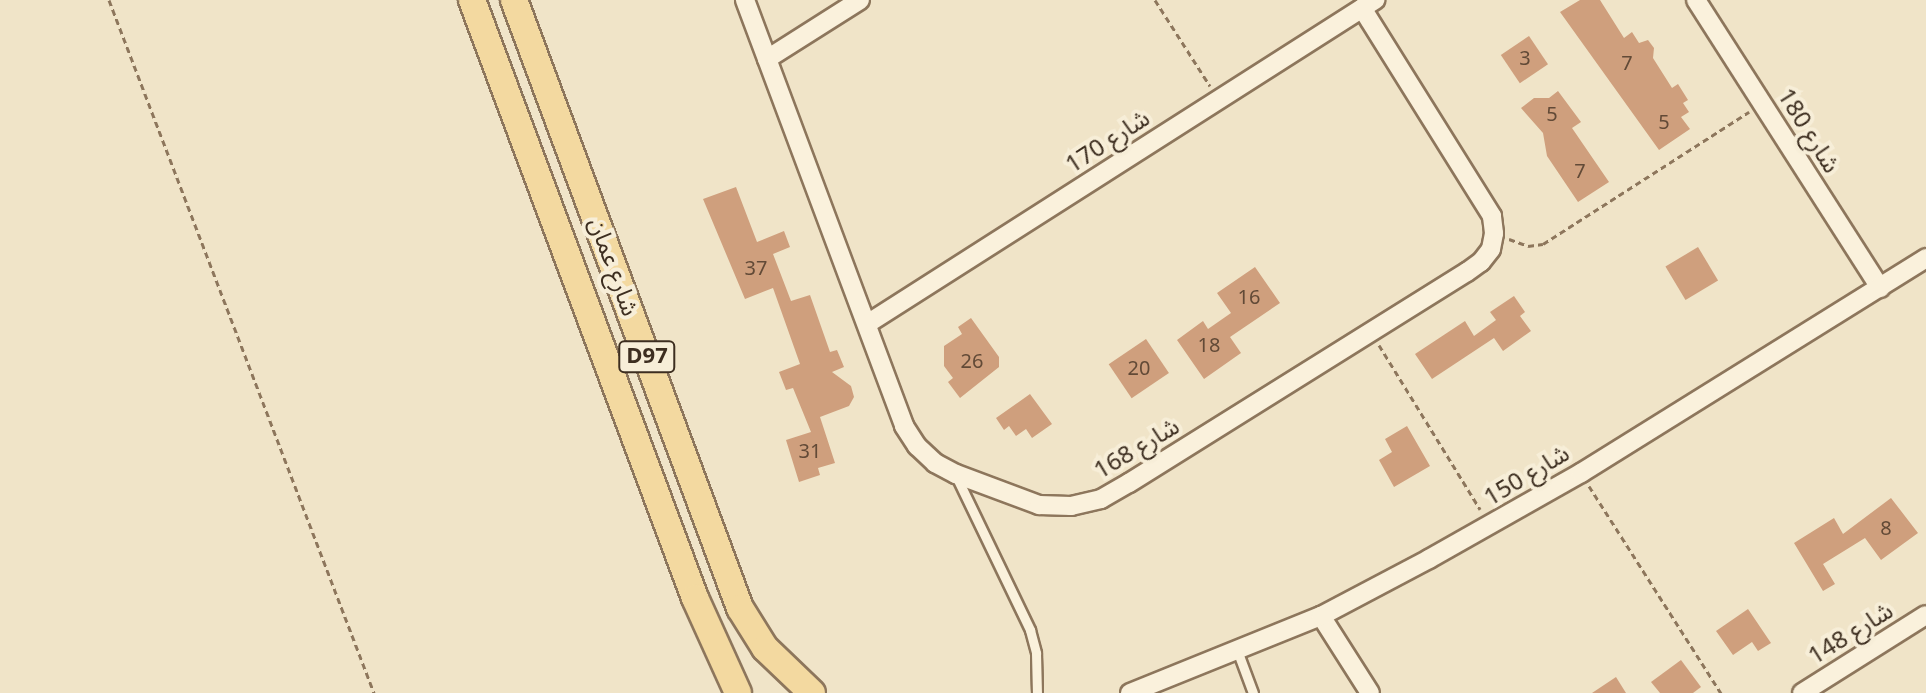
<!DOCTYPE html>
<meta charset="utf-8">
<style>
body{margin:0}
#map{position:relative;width:1926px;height:693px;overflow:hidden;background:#f0e4c8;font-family:Georgia,"Noto Sans Arabic",serif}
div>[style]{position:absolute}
.building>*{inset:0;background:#cf9f7d;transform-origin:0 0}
.path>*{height:3px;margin-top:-1.5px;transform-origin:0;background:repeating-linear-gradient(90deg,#8d765c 0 6px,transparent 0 10px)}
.roads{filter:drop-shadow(2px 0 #8d765c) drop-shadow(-2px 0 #8d765c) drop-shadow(0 2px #8d765c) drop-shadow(0 -2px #8d765c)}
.service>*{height:9px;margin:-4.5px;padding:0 4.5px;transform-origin:4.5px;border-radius:4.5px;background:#faf1dc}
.minor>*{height:18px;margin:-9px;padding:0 9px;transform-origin:9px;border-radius:9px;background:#faf1dc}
.primary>*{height:26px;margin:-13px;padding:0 13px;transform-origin:13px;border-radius:13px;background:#f3d9a0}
span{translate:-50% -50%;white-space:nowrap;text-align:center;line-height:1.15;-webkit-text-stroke:8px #f7eed8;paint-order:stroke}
.number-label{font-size:20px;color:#624a37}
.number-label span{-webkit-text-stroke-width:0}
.shield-label span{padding:2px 6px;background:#f7eed8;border:2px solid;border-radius:6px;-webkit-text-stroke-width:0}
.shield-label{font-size:22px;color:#3d2e20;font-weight:700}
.street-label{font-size:24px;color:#3d2e20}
</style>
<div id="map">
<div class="building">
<div style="clip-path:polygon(1580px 0,1600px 0,1624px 38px,1632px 32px,1639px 43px,1648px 40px,1654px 48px,1653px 58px,1672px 88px,1678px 84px,1688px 100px,1683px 103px,1689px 112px,1681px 117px,1690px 129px,1659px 150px,1560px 12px)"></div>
<div style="left:1529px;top:36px;width:34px;height:34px;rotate:56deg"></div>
<div style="clip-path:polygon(1558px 91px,1581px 122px,1572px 128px,1609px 182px,1578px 202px,1547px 156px,1543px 133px,1521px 108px,1534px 98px,1549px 98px)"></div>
<div style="clip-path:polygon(736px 187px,757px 242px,784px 231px,790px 247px,773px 254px,791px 301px,810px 295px,830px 352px,837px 350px,844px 367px,832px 372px,851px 386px,854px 397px,849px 406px,820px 417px,835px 463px,818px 468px,820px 475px,799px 482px,786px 440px,811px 432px,793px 388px,786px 390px,779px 372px,800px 364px,773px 288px,745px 299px,703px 199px)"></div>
<div style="left:1698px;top:247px;width:39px;height:38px;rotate:59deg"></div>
<div style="clip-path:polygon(1255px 267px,1280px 303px,1230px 337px,1241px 353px,1204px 379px,1177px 340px,1203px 321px,1208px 329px,1231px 313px,1217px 293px)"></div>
<div style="clip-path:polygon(1514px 296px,1525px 312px,1520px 316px,1531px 331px,1503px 351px,1494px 338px,1432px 379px,1415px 354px,1465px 321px,1474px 336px,1496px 320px,1490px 312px)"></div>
<div style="clip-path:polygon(971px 318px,999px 357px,999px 367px,960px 398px,948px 382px,953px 378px,944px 366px,944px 346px,962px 334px,958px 327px)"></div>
<div style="left:1146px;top:339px;width:41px;height:45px;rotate:56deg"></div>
<div style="clip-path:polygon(1030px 394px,1052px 424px,1032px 438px,1026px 429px,1016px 436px,1009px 426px,1004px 430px,996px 418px)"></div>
<div style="clip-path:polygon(1407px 426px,1430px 466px,1394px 487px,1379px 460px,1392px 452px,1385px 439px)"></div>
<div style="clip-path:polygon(1891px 498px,1918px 533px,1881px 560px,1865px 538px,1823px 564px,1835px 584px,1823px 591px,1794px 543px,1834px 518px,1843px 534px)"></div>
<div style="clip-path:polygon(1748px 609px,1771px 643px,1758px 651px,1752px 642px,1733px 655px,1716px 631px)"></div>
<div style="clip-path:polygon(1681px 660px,1701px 687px,1693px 693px,1660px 693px,1651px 682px)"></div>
<div style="clip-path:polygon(1616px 677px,1626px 693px,1592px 693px)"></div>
</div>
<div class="path">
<div style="left:109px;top:0;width:742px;rotate:69.07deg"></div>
<div style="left:1155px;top:0;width:102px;rotate:57.4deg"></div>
<div style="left:1509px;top:239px;width:20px;rotate:20deg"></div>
<div style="left:1528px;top:246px;width:15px;rotate:-8deg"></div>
<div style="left:1543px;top:244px;width:245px;rotate:-32.7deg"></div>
<div style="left:1379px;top:345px;width:193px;rotate:58.4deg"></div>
<div style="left:1589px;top:486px;width:246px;rotate:57.5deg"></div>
</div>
<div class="roads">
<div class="service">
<div style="left:957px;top:478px;width:169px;rotate:64.3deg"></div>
<div style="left:1030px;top:630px;width:24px;rotate:75deg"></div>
<div style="left:1036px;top:653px;width:40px;rotate:88.6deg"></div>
<div style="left:1237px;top:650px;width:46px;rotate:69.6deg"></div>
</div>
<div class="minor">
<div style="left:745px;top:0;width:455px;rotate:69.5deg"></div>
<div style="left:904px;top:426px;width:24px;rotate:57deg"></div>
<div style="left:917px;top:446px;width:25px;rotate:43deg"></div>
<div style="left:935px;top:463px;width:24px;rotate:28deg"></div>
<div style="left:956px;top:474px;width:89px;rotate:20.5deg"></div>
<div style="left:1039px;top:505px;width:32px;rotate:2deg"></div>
<div style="left:1071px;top:506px;width:31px;rotate:-13deg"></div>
<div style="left:1101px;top:499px;width:32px;rotate:-30deg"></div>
<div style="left:1129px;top:483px;width:398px;rotate:-32deg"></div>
<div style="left:1467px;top:272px;width:17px;rotate:-36deg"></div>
<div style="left:1481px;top:262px;width:16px;rotate:-52deg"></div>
<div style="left:1491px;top:249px;width:16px;rotate:-79deg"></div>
<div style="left:1494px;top:233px;width:17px;rotate:-97deg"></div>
<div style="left:1492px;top:216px;width:245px;rotate:-122deg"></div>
<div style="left:1696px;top:0;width:342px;rotate:57.4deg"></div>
<div style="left:767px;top:59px;width:110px;rotate:-32.4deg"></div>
<div style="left:867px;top:324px;width:603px;rotate:-32.53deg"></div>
<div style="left:1321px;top:616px;width:91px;rotate:57.5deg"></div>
<div style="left:1130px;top:693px;width:206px;rotate:-22deg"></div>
<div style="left:1321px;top:616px;width:122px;rotate:-27.8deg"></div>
<div style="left:1429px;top:559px;width:175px;rotate:-29.5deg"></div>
<div style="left:1581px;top:473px;width:407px;rotate:-31.9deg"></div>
<div style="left:1802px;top:693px;width:146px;rotate:-32.2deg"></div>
</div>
<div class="primary">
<div style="left:472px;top:0;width:638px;rotate:69.55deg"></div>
<div style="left:695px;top:598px;width:104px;rotate:65.6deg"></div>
<div style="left:514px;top:0;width:649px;rotate:69.61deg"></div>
<div style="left:740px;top:608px;width:47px;rotate:58deg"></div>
<div style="left:765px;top:648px;width:65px;rotate:43.8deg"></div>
</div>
</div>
<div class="number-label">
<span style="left:1525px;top:59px">3</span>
<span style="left:1627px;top:64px">7</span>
<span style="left:1552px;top:115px">5</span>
<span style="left:1664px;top:123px">5</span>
<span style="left:1580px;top:172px">7</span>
<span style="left:756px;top:269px">37</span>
<span style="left:1249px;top:298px">16</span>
<span style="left:1209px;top:346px">18</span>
<span style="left:972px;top:362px">26</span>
<span style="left:1139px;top:369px">20</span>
<span style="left:810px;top:452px">31</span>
<span style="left:1886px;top:529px">8</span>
</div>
<div class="shield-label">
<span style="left:647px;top:357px">D97</span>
</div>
<div class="street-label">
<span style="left:1808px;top:131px;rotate:58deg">شارع 180</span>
<span style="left:1108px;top:142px;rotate:-33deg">شارع 170</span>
<span style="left:613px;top:267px;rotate:70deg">شارع عمان</span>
<span style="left:1137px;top:449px;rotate:-31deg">شارع 168</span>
<span style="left:1527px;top:476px;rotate:-31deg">شارع 150</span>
<span style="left:1851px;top:634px;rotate:-32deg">شارع 148</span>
</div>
</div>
